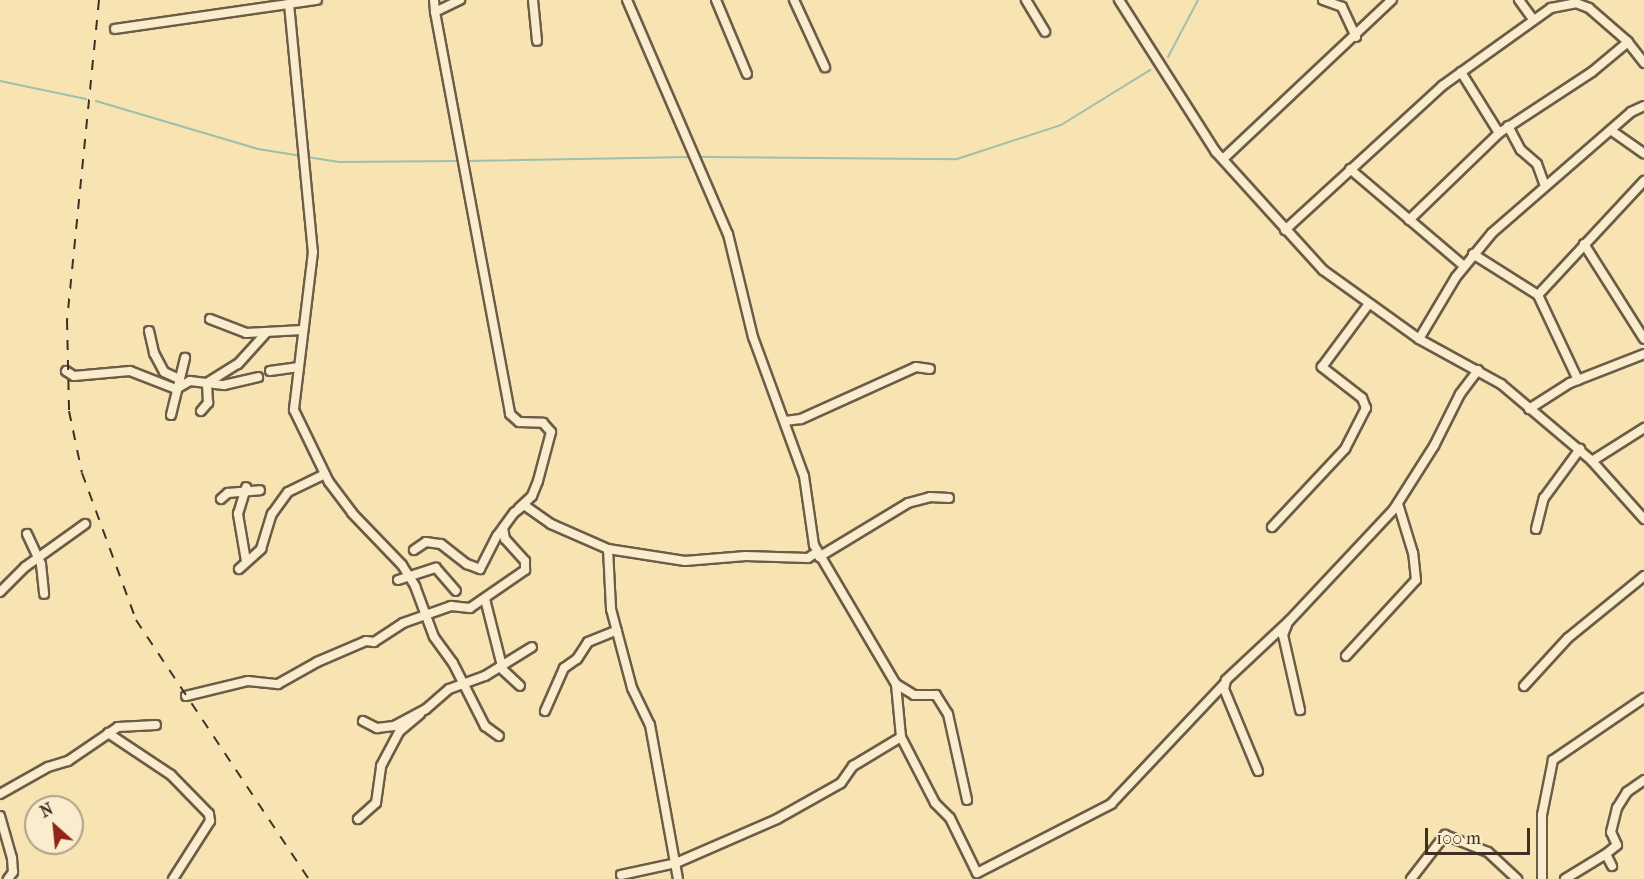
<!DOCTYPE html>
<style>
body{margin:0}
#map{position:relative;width:1644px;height:879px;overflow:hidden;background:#f8e4b2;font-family:"IM FELL French Canon",serif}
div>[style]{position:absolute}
.stream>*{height:2px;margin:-1px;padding:0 1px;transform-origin:1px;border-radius:1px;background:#9dbfad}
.roads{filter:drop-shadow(2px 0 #6c5c48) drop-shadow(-2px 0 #6c5c48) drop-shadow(0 2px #6c5c48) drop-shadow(0 -2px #6c5c48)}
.minor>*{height:8px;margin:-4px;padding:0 4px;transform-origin:4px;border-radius:4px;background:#faedcd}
.rail>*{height:2px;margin-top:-1px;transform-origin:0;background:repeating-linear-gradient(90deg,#3d2f24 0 10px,transparent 0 20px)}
span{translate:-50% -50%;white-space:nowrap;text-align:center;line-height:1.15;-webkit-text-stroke:4.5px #faedcd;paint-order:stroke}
.north{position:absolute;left:24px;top:795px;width:60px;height:60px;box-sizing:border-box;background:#faedcd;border:2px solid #aea189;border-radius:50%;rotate:333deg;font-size:16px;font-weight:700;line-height:24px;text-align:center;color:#3d2f24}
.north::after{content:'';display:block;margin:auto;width:21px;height:27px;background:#8f2418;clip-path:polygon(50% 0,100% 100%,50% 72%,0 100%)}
.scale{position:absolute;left:1425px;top:828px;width:105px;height:27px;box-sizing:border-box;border:3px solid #3d2f24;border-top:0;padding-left:8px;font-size:18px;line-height:21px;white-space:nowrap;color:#3d2f24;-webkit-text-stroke:4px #faedcd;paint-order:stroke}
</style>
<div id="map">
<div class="stream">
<div style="left:1168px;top:57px;width:64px;rotate:-62.2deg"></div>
<div style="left:0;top:81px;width:88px;rotate:11.8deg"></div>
<div style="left:96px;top:101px;width:169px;rotate:16.5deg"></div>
<div style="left:258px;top:149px;width:44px;rotate:9.2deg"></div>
<div style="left:307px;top:157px;width:31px;rotate:9deg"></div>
<div style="left:338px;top:162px;width:122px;rotate:-0.5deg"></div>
<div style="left:465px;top:161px;width:240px;rotate:-1deg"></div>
<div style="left:705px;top:157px;width:252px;rotate:0.5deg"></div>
<div style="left:957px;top:159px;width:109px;rotate:-18.1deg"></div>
<div style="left:1061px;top:125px;width:105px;rotate:-31.7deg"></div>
</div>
<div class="roads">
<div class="minor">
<div style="left:434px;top:0;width:12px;rotate:85deg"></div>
<div style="left:435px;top:12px;width:28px;rotate:-26deg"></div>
<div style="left:533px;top:0;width:41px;rotate:84.4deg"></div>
<div style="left:627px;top:0;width:255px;rotate:66.7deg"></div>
<div style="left:728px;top:234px;width:106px;rotate:76.4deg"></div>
<div style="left:753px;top:337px;width:148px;rotate:69.9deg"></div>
<div style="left:804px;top:476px;width:70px;rotate:81.8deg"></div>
<div style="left:814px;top:545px;width:161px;rotate:59.5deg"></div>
<div style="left:896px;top:684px;width:21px;rotate:31deg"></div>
<div style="left:914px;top:695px;width:22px"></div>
<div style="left:936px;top:695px;width:22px;rotate:58deg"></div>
<div style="left:948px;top:714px;width:88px;rotate:77.5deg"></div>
<div style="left:716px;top:0;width:80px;rotate:67.3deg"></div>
<div style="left:794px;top:0;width:74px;rotate:65.2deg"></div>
<div style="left:1026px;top:0;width:37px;rotate:59deg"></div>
<div style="left:1119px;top:0;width:180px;rotate:57.5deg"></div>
<div style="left:1216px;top:152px;width:159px;rotate:47.8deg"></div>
<div style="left:1323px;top:270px;width:118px;rotate:35.7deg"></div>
<div style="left:1419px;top:339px;width:94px;rotate:28.8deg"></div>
<div style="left:1501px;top:384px;width:119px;rotate:40.2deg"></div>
<div style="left:1592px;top:461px;width:78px;rotate:48.1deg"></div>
<div style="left:1323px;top:0;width:20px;rotate:20deg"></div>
<div style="left:1342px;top:7px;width:33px;rotate:65deg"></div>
<div style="left:1519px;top:0;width:24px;rotate:54deg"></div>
<div style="left:289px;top:4px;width:249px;rotate:84.5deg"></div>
<div style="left:313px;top:252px;width:159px;rotate:96.9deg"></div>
<div style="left:294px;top:410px;width:80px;rotate:64.1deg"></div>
<div style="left:329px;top:482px;width:39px;rotate:53deg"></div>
<div style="left:352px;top:513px;width:72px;rotate:46.1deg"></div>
<div style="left:402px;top:565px;width:25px;rotate:58deg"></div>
<div style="left:415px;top:586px;width:54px;rotate:69.6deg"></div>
<div style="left:434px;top:637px;width:32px;rotate:54deg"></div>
<div style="left:453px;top:663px;width:71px;rotate:63.1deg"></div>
<div style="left:485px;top:726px;width:17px;rotate:36deg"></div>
<div style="left:435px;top:12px;width:409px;rotate:79.4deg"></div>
<div style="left:510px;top:414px;width:12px;rotate:42deg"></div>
<div style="left:519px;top:422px;width:24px;rotate:2deg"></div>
<div style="left:543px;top:423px;width:12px;rotate:48deg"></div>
<div style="left:551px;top:432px;width:51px;rotate:104.9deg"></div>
<div style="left:538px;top:481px;width:16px;rotate:112deg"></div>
<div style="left:532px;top:496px;width:18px;rotate:137deg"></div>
<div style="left:115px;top:29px;width:204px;rotate:-8.2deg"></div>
<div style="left:1461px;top:72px;width:72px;rotate:58.1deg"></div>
<div style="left:1508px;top:126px;width:27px;rotate:62deg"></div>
<div style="left:1521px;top:150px;width:21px;rotate:41deg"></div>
<div style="left:1537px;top:164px;width:23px;rotate:70deg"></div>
<div style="left:1612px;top:131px;width:39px;rotate:35deg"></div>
<div style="left:1223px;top:159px;width:232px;rotate:-43.3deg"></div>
<div style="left:1350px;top:169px;width:150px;rotate:40.4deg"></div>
<div style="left:1409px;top:220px;width:125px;rotate:-44deg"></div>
<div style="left:1499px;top:133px;width:111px;rotate:-33.3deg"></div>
<div style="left:1592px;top:72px;width:47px;rotate:-39.8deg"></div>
<div style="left:1285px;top:230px;width:213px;rotate:-42.5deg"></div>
<div style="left:1442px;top:86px;width:134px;rotate:-35.6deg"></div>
<div style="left:1551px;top:8px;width:25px;rotate:-11deg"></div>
<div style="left:1576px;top:3px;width:14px;rotate:21deg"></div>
<div style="left:1589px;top:8px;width:50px;rotate:41deg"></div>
<div style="left:1627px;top:41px;width:28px;rotate:52deg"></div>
<div style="left:1584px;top:244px;width:112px;rotate:57.7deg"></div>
<div style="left:1473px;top:254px;width:77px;rotate:32.2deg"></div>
<div style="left:1538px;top:295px;width:156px;rotate:-47.1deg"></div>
<div style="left:1538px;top:295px;width:94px;rotate:64.8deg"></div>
<div style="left:210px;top:319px;width:39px;rotate:21deg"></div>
<div style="left:246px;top:333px;width:57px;rotate:-3deg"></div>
<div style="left:149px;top:331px;width:23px;rotate:77deg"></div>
<div style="left:154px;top:353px;width:21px;rotate:62deg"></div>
<div style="left:164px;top:372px;width:14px;rotate:25deg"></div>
<div style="left:1419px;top:339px;width:72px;rotate:-59.2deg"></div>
<div style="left:1456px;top:277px;width:57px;rotate:-50.7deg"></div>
<div style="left:1492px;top:233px;width:184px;rotate:-41deg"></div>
<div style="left:1631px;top:112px;width:14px;rotate:-25deg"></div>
<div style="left:66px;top:371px;width:9px;rotate:32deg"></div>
<div style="left:74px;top:376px;width:56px;rotate:-5.1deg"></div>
<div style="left:130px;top:371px;width:49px;rotate:21.4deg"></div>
<div style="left:176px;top:389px;width:16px;rotate:-30deg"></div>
<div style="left:190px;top:381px;width:34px;rotate:7deg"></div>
<div style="left:224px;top:385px;width:35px;rotate:-13deg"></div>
<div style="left:270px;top:371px;width:29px;rotate:-8deg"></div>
<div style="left:1529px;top:409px;width:49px;rotate:-32.4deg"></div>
<div style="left:1570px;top:383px;width:79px;rotate:-21.4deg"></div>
<div style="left:201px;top:411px;width:11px;rotate:-49deg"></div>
<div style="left:208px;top:403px;width:20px;rotate:-93deg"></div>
<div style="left:207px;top:383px;width:36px;rotate:-32deg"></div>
<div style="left:238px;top:364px;width:42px;rotate:-47.9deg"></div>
<div style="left:171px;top:415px;width:59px;rotate:-76.2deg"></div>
<div style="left:785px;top:421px;width:16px;rotate:-7deg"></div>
<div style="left:801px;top:419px;width:126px;rotate:-24.3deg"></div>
<div style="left:916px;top:367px;width:14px;rotate:8deg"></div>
<div style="left:1592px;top:461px;width:62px;rotate:-32.4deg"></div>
<div style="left:221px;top:499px;width:9px;rotate:-41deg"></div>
<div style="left:228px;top:493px;width:32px;rotate:-5deg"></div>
<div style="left:1272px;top:527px;width:107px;rotate:-46.9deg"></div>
<div style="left:1345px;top:449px;width:46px;rotate:-62.9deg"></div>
<div style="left:1366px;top:408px;width:11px;rotate:-112deg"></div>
<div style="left:1362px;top:398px;width:51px;rotate:-142.2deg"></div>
<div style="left:1322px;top:367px;width:77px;rotate:-53.4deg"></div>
<div style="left:1536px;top:529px;width:32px;rotate:-76deg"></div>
<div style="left:1544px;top:498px;width:61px;rotate:-53.7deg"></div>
<div style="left:27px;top:534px;width:33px;rotate:65deg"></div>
<div style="left:41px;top:564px;width:30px;rotate:84deg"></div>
<div style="left:608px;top:549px;width:60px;rotate:87.1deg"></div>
<div style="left:611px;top:609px;width:82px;rotate:75.1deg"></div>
<div style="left:632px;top:688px;width:41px;rotate:64.1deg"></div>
<div style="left:650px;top:725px;width:157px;rotate:79.7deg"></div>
<div style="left:414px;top:550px;width:14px;rotate:-34deg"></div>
<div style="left:426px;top:542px;width:15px;rotate:8deg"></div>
<div style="left:441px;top:544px;width:33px;rotate:38deg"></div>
<div style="left:467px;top:564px;width:14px;rotate:21deg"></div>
<div style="left:480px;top:569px;width:37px;rotate:-63deg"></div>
<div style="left:497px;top:536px;width:29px;rotate:-54deg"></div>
<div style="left:514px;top:513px;width:13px;rotate:-39deg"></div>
<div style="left:524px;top:505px;width:33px;rotate:35deg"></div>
<div style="left:551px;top:524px;width:62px;rotate:23.7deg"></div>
<div style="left:608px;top:549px;width:78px;rotate:8.9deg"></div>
<div style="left:685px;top:561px;width:61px;rotate:-4.7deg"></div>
<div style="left:746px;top:556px;width:62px;rotate:1.8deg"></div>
<div style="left:808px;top:558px;width:11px;rotate:-34deg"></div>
<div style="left:819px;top:557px;width:104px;rotate:-31.2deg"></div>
<div style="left:908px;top:503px;width:23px;rotate:-15deg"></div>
<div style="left:930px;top:497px;width:19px;rotate:3deg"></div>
<div style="left:246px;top:561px;width:48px;rotate:-99.7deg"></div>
<div style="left:238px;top:514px;width:28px;rotate:-73deg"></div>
<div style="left:239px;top:569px;width:30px;rotate:-42deg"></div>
<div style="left:261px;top:549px;width:37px;rotate:-73deg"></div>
<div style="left:272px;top:514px;width:27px;rotate:-54deg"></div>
<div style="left:288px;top:492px;width:41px;rotate:-25.9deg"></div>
<div style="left:398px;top:580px;width:40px;rotate:-18deg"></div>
<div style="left:436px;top:568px;width:30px;rotate:49deg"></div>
<div style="left:0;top:592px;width:35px;rotate:-45deg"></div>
<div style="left:25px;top:567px;width:74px;rotate:-35.6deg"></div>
<div style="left:485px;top:599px;width:73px;rotate:75.8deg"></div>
<div style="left:503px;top:670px;width:23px;rotate:43deg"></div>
<div style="left:1287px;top:625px;width:11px;rotate:112deg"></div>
<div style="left:1283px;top:635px;width:77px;rotate:77.2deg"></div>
<div style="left:1346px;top:656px;width:103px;rotate:-47.4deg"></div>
<div style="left:1416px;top:580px;width:27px;rotate:-96deg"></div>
<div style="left:1413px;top:553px;width:51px;rotate:-107deg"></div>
<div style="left:1524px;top:686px;width:65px;rotate:-47.5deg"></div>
<div style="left:1568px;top:638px;width:98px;rotate:-39.2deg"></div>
<div style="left:186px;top:696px;width:64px;rotate:-13.6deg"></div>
<div style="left:248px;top:681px;width:30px;rotate:6deg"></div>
<div style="left:278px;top:684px;width:45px;rotate:-29.4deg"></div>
<div style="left:317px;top:662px;width:53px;rotate:-23.2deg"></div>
<div style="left:366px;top:641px;width:8px;rotate:7deg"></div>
<div style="left:374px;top:642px;width:35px;rotate:-33deg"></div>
<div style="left:403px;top:623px;width:51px;rotate:-19.5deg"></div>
<div style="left:451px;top:606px;width:19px;rotate:6deg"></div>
<div style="left:470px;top:608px;width:67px;rotate:-34.6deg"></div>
<div style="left:525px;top:570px;width:9px;rotate:-90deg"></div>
<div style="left:525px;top:561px;width:30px;rotate:-132deg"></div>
<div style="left:505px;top:539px;width:11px;rotate:-100deg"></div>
<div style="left:545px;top:711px;width:47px;rotate:-66.2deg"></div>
<div style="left:564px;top:668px;width:16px;rotate:-35deg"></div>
<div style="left:577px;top:659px;width:20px;rotate:-57deg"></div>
<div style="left:588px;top:642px;width:31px;rotate:-22deg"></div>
<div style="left:363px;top:721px;width:16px;rotate:27deg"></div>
<div style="left:377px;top:728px;width:17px;rotate:-7deg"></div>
<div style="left:394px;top:726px;width:36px;rotate:-28deg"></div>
<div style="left:426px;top:709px;width:30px;rotate:-41deg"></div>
<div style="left:449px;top:689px;width:38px;rotate:-20deg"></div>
<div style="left:485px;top:676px;width:55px;rotate:-31.7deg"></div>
<div style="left:108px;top:733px;width:76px;rotate:33.7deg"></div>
<div style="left:171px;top:775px;width:54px;rotate:45.7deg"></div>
<div style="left:209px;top:814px;width:7px;rotate:82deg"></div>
<div style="left:210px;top:821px;width:69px;rotate:122.5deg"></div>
<div style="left:901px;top:737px;width:74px;rotate:62.7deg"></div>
<div style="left:935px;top:803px;width:21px;rotate:45deg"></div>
<div style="left:950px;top:818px;width:61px;rotate:63.9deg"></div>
<div style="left:977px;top:873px;width:151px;rotate:-27.2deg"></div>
<div style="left:1111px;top:804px;width:165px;rotate:-46.7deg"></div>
<div style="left:1258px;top:771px;width:89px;rotate:-112.5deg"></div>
<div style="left:1224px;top:689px;width:9px;rotate:-77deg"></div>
<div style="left:1226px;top:680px;width:86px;rotate:-43.1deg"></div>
<div style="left:1289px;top:621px;width:154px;rotate:-46.8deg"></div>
<div style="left:1394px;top:509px;width:75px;rotate:-57.6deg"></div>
<div style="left:1434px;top:446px;width:58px;rotate:-63.4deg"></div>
<div style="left:1460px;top:394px;width:30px;rotate:-53deg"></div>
<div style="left:0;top:794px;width:55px;rotate:-29.4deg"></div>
<div style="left:48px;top:767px;width:21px;rotate:-17deg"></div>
<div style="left:68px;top:761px;width:60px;rotate:-34.2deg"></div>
<div style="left:118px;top:727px;width:38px;rotate:-3deg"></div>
<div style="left:0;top:816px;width:44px;rotate:74.1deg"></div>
<div style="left:12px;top:858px;width:14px;rotate:86deg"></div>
<div style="left:13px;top:872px;width:9px;rotate:126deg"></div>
<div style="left:358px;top:819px;width:24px;rotate:-42deg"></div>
<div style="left:376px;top:803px;width:37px;rotate:-82deg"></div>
<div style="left:381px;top:766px;width:40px;rotate:-62deg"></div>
<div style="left:400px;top:731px;width:26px;rotate:-40deg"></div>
<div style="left:1612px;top:866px;width:13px;rotate:-117deg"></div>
<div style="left:1606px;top:854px;width:14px;rotate:-39deg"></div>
<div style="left:1617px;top:845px;width:14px;rotate:-115deg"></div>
<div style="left:1611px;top:832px;width:25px;rotate:-76deg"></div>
<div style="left:1617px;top:808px;width:19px;rotate:-58deg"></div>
<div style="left:1627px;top:792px;width:21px;rotate:-35deg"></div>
<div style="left:621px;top:875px;width:56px;rotate:-12.3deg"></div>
<div style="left:676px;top:863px;width:110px;rotate:-23.5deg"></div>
<div style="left:777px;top:819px;width:73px;rotate:-29.4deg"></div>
<div style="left:841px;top:783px;width:21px;rotate:-55deg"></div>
<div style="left:853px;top:766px;width:56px;rotate:-31.1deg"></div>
<div style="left:901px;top:737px;width:53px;rotate:-95.4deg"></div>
<div style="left:1411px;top:879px;width:56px;rotate:-52.3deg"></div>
<div style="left:1445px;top:835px;width:46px;rotate:21.6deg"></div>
<div style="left:1488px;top:852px;width:40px;rotate:43deg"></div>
<div style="left:1542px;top:879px;width:64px;rotate:-90deg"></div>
<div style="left:1542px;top:815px;width:56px;rotate:-78.7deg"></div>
<div style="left:1553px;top:760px;width:110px;rotate:-34.3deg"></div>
<div style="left:1565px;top:879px;width:48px;rotate:-31.4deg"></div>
</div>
</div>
<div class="rail">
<div style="left:99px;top:0;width:322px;rotate:95.7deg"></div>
<div style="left:67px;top:320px;width:91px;rotate:88.7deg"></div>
<div style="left:69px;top:411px;width:63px;rotate:78.2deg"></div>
<div style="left:82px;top:473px;width:157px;rotate:69.8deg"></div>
<div style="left:136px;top:620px;width:311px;rotate:56.3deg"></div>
</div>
<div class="north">N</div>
<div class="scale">100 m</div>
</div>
